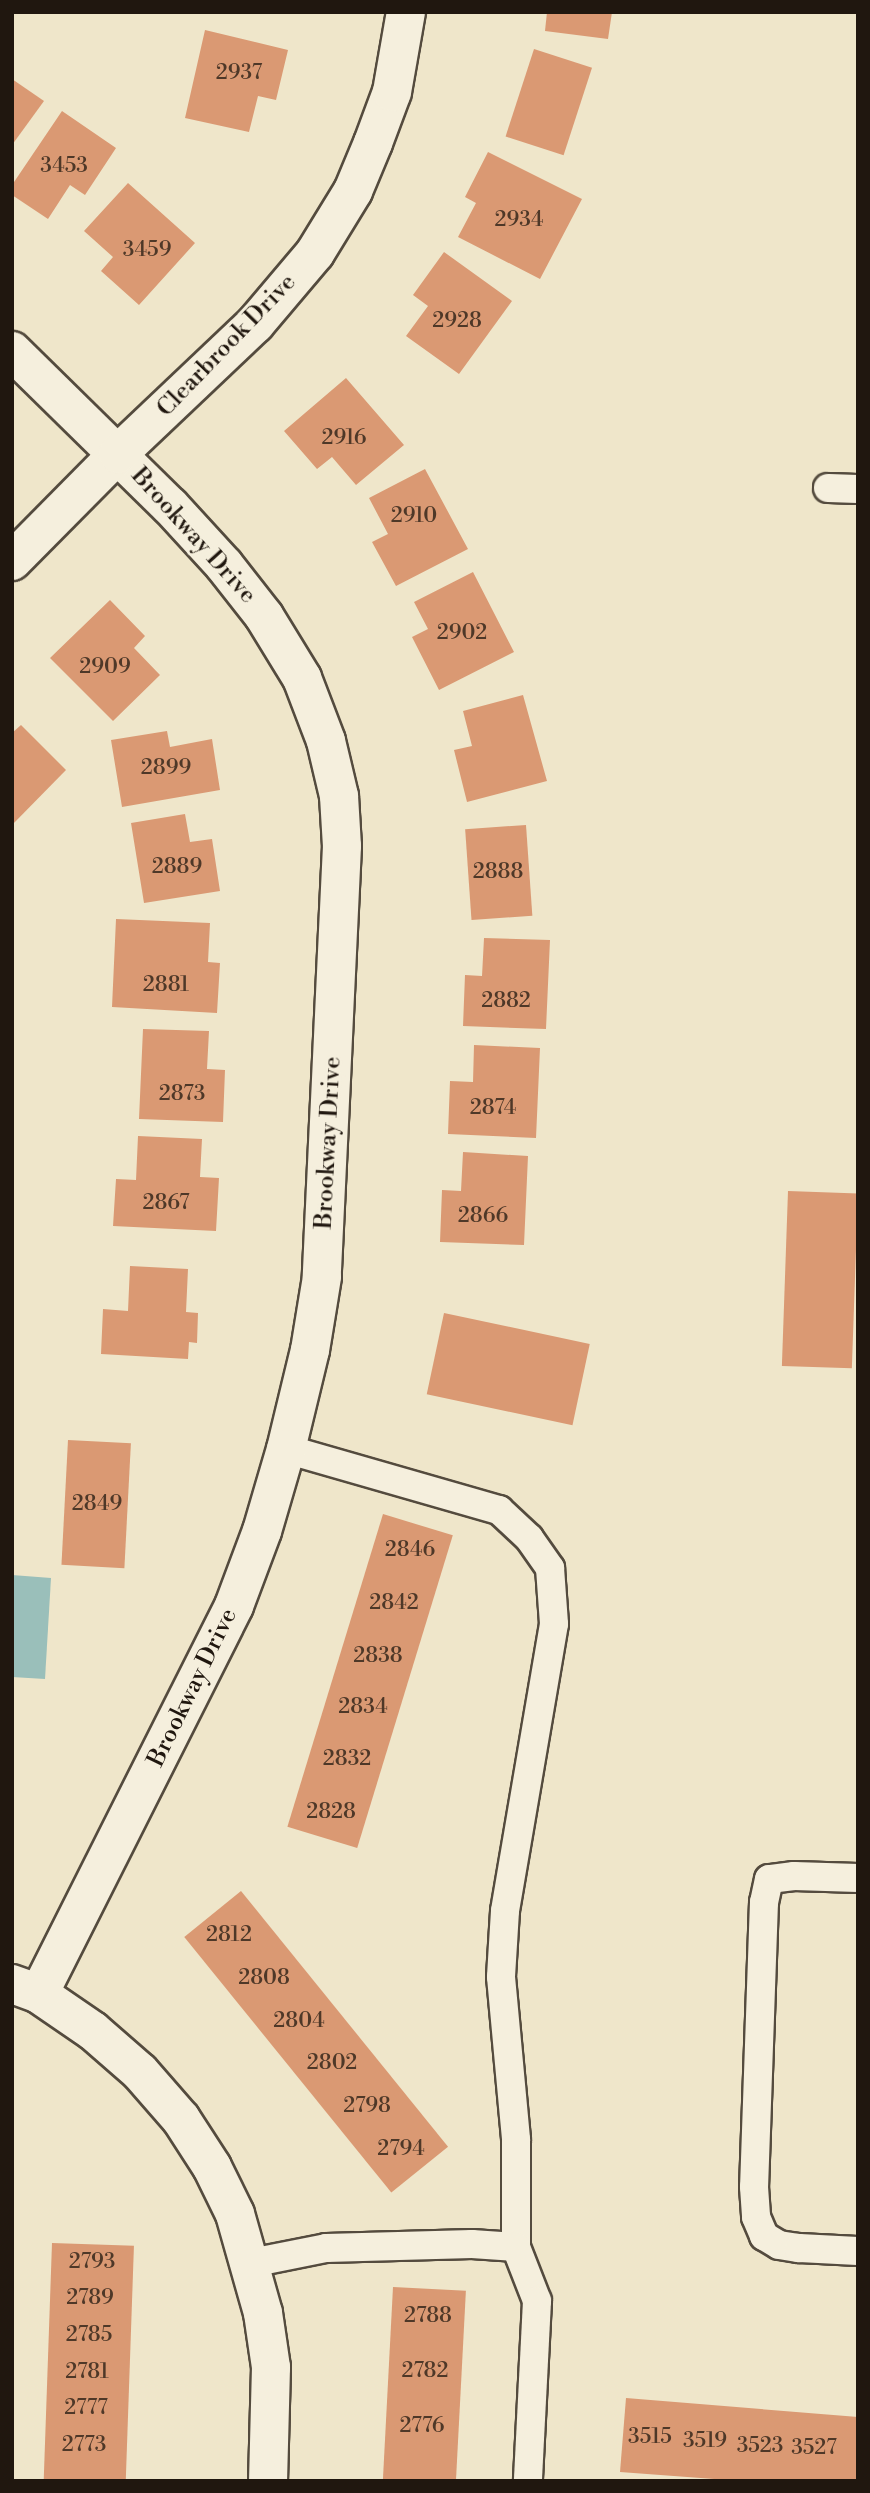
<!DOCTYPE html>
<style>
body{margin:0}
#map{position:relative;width:870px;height:2493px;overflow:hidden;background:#efe6ca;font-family:"Libre Bodoni",serif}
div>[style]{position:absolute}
.water>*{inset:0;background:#9abfba}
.building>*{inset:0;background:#da9973;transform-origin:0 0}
.roads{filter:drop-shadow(2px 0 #544b3e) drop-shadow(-2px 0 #544b3e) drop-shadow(0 2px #544b3e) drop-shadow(0 -2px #544b3e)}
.lane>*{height:28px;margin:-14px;padding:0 14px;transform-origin:14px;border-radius:14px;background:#f5efdd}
.street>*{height:38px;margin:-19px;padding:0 19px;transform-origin:19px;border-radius:19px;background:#f5efdd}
span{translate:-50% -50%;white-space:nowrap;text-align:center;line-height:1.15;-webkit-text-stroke:5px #f5efdd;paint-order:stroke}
.number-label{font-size:21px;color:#4e3828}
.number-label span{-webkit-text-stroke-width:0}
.street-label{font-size:24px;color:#20170f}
.frame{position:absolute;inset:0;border:14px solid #20170f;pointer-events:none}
</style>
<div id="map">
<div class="water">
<div style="clip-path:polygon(12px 1575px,51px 1578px,45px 1679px,12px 1677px)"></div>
</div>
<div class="building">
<div style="clip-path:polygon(547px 12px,612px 12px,608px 39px,545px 31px)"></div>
<div style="clip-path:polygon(205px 30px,288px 50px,276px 100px,258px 96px,249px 132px,185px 118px)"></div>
<div style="left:534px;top:49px;width:61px;height:92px;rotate:18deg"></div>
<div style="clip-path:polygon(12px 79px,44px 101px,12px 145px)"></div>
<div style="clip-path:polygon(62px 111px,116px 148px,85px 195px,70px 185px,48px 219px,12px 195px,12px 185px)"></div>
<div style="clip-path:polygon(488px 152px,582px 199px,540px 279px,458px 237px,476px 203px,465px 197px)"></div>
<div style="clip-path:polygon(128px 183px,195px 243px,139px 305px,101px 271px,113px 257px,84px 231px)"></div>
<div style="clip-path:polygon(444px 252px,512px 301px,459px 374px,406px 336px,428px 306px,413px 295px)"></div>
<div style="clip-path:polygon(346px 378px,404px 445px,356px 485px,332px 457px,317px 469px,284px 431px)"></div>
<div style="clip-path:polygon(425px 469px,468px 549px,396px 586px,372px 542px,388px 534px,369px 498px)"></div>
<div style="clip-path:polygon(473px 572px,514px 652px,439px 690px,412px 637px,428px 629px,414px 602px)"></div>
<div style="clip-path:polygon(110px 600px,145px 636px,134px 648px,160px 675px,113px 721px,50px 658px)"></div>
<div style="clip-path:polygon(523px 695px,547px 781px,467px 802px,454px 750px,472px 746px,463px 711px)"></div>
<div style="clip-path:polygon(21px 725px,66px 770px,12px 825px,12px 733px)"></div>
<div style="clip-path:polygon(167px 731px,170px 747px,212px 739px,220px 790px,122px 807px,111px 740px)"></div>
<div style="clip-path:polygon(185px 814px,190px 842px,212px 839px,220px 891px,144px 903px,131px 823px)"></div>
<div style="left:526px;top:825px;width:91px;height:61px;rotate:86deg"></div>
<div style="clip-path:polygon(116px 919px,210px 923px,208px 962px,220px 963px,217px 1013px,112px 1007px)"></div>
<div style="clip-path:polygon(484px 938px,550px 940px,546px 1029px,463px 1026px,465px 975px,482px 976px)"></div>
<div style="clip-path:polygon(143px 1029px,209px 1031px,207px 1069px,225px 1070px,223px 1122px,139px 1119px)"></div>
<div style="clip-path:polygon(474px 1045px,540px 1048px,536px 1138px,448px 1134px,450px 1081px,473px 1082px)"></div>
<div style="clip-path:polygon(138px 1136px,202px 1139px,200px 1177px,219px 1178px,216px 1231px,113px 1226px,116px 1179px,136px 1180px)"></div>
<div style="clip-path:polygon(463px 1152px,528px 1156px,524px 1245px,440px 1242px,442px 1190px,461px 1191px)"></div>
<div style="left:788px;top:1191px;width:70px;height:175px;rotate:2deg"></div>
<div style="clip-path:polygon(130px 1266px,188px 1269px,186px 1312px,198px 1313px,197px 1343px,189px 1342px,188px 1359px,101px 1354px,103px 1309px,128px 1311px)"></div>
<div style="left:444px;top:1313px;width:149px;height:83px;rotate:12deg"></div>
<div style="left:68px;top:1440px;width:63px;height:125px;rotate:3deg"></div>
<div style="left:383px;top:1514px;width:73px;height:327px;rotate:17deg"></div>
<div style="left:241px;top:1891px;width:329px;height:73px;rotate:51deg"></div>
<div style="left:52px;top:2243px;width:82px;height:238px;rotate:2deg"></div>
<div style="left:393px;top:2287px;width:73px;height:194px;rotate:3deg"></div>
<div style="clip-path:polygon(626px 2398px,858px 2417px,858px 2481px,741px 2481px,620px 2472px)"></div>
</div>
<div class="roads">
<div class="lane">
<div style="left:828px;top:488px;width:30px;rotate:2deg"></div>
<div style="left:286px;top:1449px;width:222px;rotate:16deg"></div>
<div style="left:499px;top:1510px;width:41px;rotate:43deg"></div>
<div style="left:529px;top:1538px;width:37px;rotate:55deg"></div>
<div style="left:550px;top:1568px;width:56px;rotate:85.9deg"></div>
<div style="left:554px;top:1624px;width:291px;rotate:99.7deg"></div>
<div style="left:505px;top:1911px;width:66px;rotate:93.5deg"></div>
<div style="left:501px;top:1977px;width:164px;rotate:84.7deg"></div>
<div style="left:516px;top:2140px;width:107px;rotate:90deg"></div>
<div style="left:858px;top:1878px;width:64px;rotate:-178.2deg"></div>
<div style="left:794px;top:1876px;width:25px;rotate:173deg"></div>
<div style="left:769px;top:1879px;width:24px;rotate:102deg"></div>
<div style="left:764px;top:1902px;width:285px;rotate:92deg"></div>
<div style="left:754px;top:2187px;width:30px;rotate:86deg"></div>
<div style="left:756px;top:2217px;width:21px;rotate:67deg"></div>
<div style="left:764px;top:2236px;width:17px;rotate:31deg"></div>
<div style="left:779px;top:2245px;width:20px;rotate:9deg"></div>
<div style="left:799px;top:2248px;width:59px;rotate:2.9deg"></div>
<div style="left:251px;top:2263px;width:76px;rotate:-11.3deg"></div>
<div style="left:326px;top:2248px;width:146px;rotate:-1.6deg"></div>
<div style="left:472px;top:2244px;width:44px;rotate:3.9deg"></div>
<div style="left:516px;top:2247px;width:58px;rotate:68.7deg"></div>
<div style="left:537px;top:2301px;width:180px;rotate:92.9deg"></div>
</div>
<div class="street">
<div style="left:12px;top:351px;width:221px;rotate:44.5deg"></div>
<div style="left:170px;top:506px;width:80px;rotate:47.5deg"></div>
<div style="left:224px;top:565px;width:65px;rotate:51.9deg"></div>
<div style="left:264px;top:616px;width:73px;rotate:58.5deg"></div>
<div style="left:302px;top:678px;width:67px;rotate:69.1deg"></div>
<div style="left:326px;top:741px;width:57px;rotate:76.7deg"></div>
<div style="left:339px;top:796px;width:50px;rotate:86.6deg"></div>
<div style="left:342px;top:846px;width:431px;rotate:92.7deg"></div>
<div style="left:322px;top:1277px;width:74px;rotate:99.3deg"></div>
<div style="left:310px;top:1350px;width:102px;rotate:103.6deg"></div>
<div style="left:286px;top:1449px;width:85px;rotate:106.3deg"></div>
<div style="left:262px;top:1531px;width:80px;rotate:110.5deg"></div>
<div style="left:234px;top:1606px;width:434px;rotate:116.7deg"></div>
<div style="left:12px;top:561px;width:151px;rotate:-45.3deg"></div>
<div style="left:118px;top:454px;width:189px;rotate:-43.5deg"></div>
<div style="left:255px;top:324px;width:93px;rotate:-49.8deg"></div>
<div style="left:315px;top:253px;width:73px;rotate:-58.5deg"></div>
<div style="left:353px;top:191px;width:52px;rotate:-67.4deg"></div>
<div style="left:373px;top:143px;width:54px;rotate:-69.6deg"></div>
<div style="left:392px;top:92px;width:81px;rotate:-80.1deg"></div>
<div style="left:12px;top:1984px;width:29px;rotate:20deg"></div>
<div style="left:39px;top:1994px;width:65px;rotate:34.4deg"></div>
<div style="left:93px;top:2031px;width:62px;rotate:41.1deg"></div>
<div style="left:140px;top:2072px;width:62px;rotate:48.9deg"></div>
<div style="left:181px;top:2119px;width:57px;rotate:57.1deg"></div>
<div style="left:212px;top:2167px;width:52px;rotate:63.9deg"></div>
<div style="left:235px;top:2214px;width:103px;rotate:74.2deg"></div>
<div style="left:263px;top:2313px;width:55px;rotate:81.6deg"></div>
<div style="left:271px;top:2367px;width:114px;rotate:91.5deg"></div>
</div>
</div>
<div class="number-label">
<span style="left:239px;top:73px">2937</span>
<span style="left:64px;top:166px">3453</span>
<span style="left:519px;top:220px">2934</span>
<span style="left:147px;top:250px">3459</span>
<span style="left:457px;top:321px">2928</span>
<span style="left:344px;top:438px">2916</span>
<span style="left:414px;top:516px">2910</span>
<span style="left:462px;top:633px">2902</span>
<span style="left:105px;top:667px">2909</span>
<span style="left:166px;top:768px">2899</span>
<span style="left:177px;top:867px">2889</span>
<span style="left:498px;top:872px">2888</span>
<span style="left:166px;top:985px">2881</span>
<span style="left:506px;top:1001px">2882</span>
<span style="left:182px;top:1094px">2873</span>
<span style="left:493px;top:1108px">2874</span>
<span style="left:166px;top:1203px">2867</span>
<span style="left:483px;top:1216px">2866</span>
<span style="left:97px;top:1504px">2849</span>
<span style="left:410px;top:1550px">2846</span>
<span style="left:394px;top:1603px">2842</span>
<span style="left:378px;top:1656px">2838</span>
<span style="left:363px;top:1707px">2834</span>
<span style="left:347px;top:1759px">2832</span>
<span style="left:331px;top:1812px">2828</span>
<span style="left:229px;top:1935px">2812</span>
<span style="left:264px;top:1978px">2808</span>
<span style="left:299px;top:2021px">2804</span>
<span style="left:332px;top:2063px">2802</span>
<span style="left:367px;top:2106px">2798</span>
<span style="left:401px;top:2149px">2794</span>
<span style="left:92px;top:2262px">2793</span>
<span style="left:90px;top:2298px">2789</span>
<span style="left:428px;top:2316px">2788</span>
<span style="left:89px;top:2335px">2785</span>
<span style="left:425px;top:2371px">2782</span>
<span style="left:87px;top:2372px">2781</span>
<span style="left:86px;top:2408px">2777</span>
<span style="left:422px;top:2426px">2776</span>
<span style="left:650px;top:2437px">3515</span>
<span style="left:705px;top:2441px">3519</span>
<span style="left:84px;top:2445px">2773</span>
<span style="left:760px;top:2446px">3523</span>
<span style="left:814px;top:2448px">3527</span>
</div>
<div class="street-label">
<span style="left:227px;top:346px;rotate:-46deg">Clearbrook Drive</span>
<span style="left:193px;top:536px;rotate:48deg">Brookway Drive</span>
<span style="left:329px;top:1143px;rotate:-87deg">Brookway Drive</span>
<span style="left:193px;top:1688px;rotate:-64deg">Brookway Drive</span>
</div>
<div class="frame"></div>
</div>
